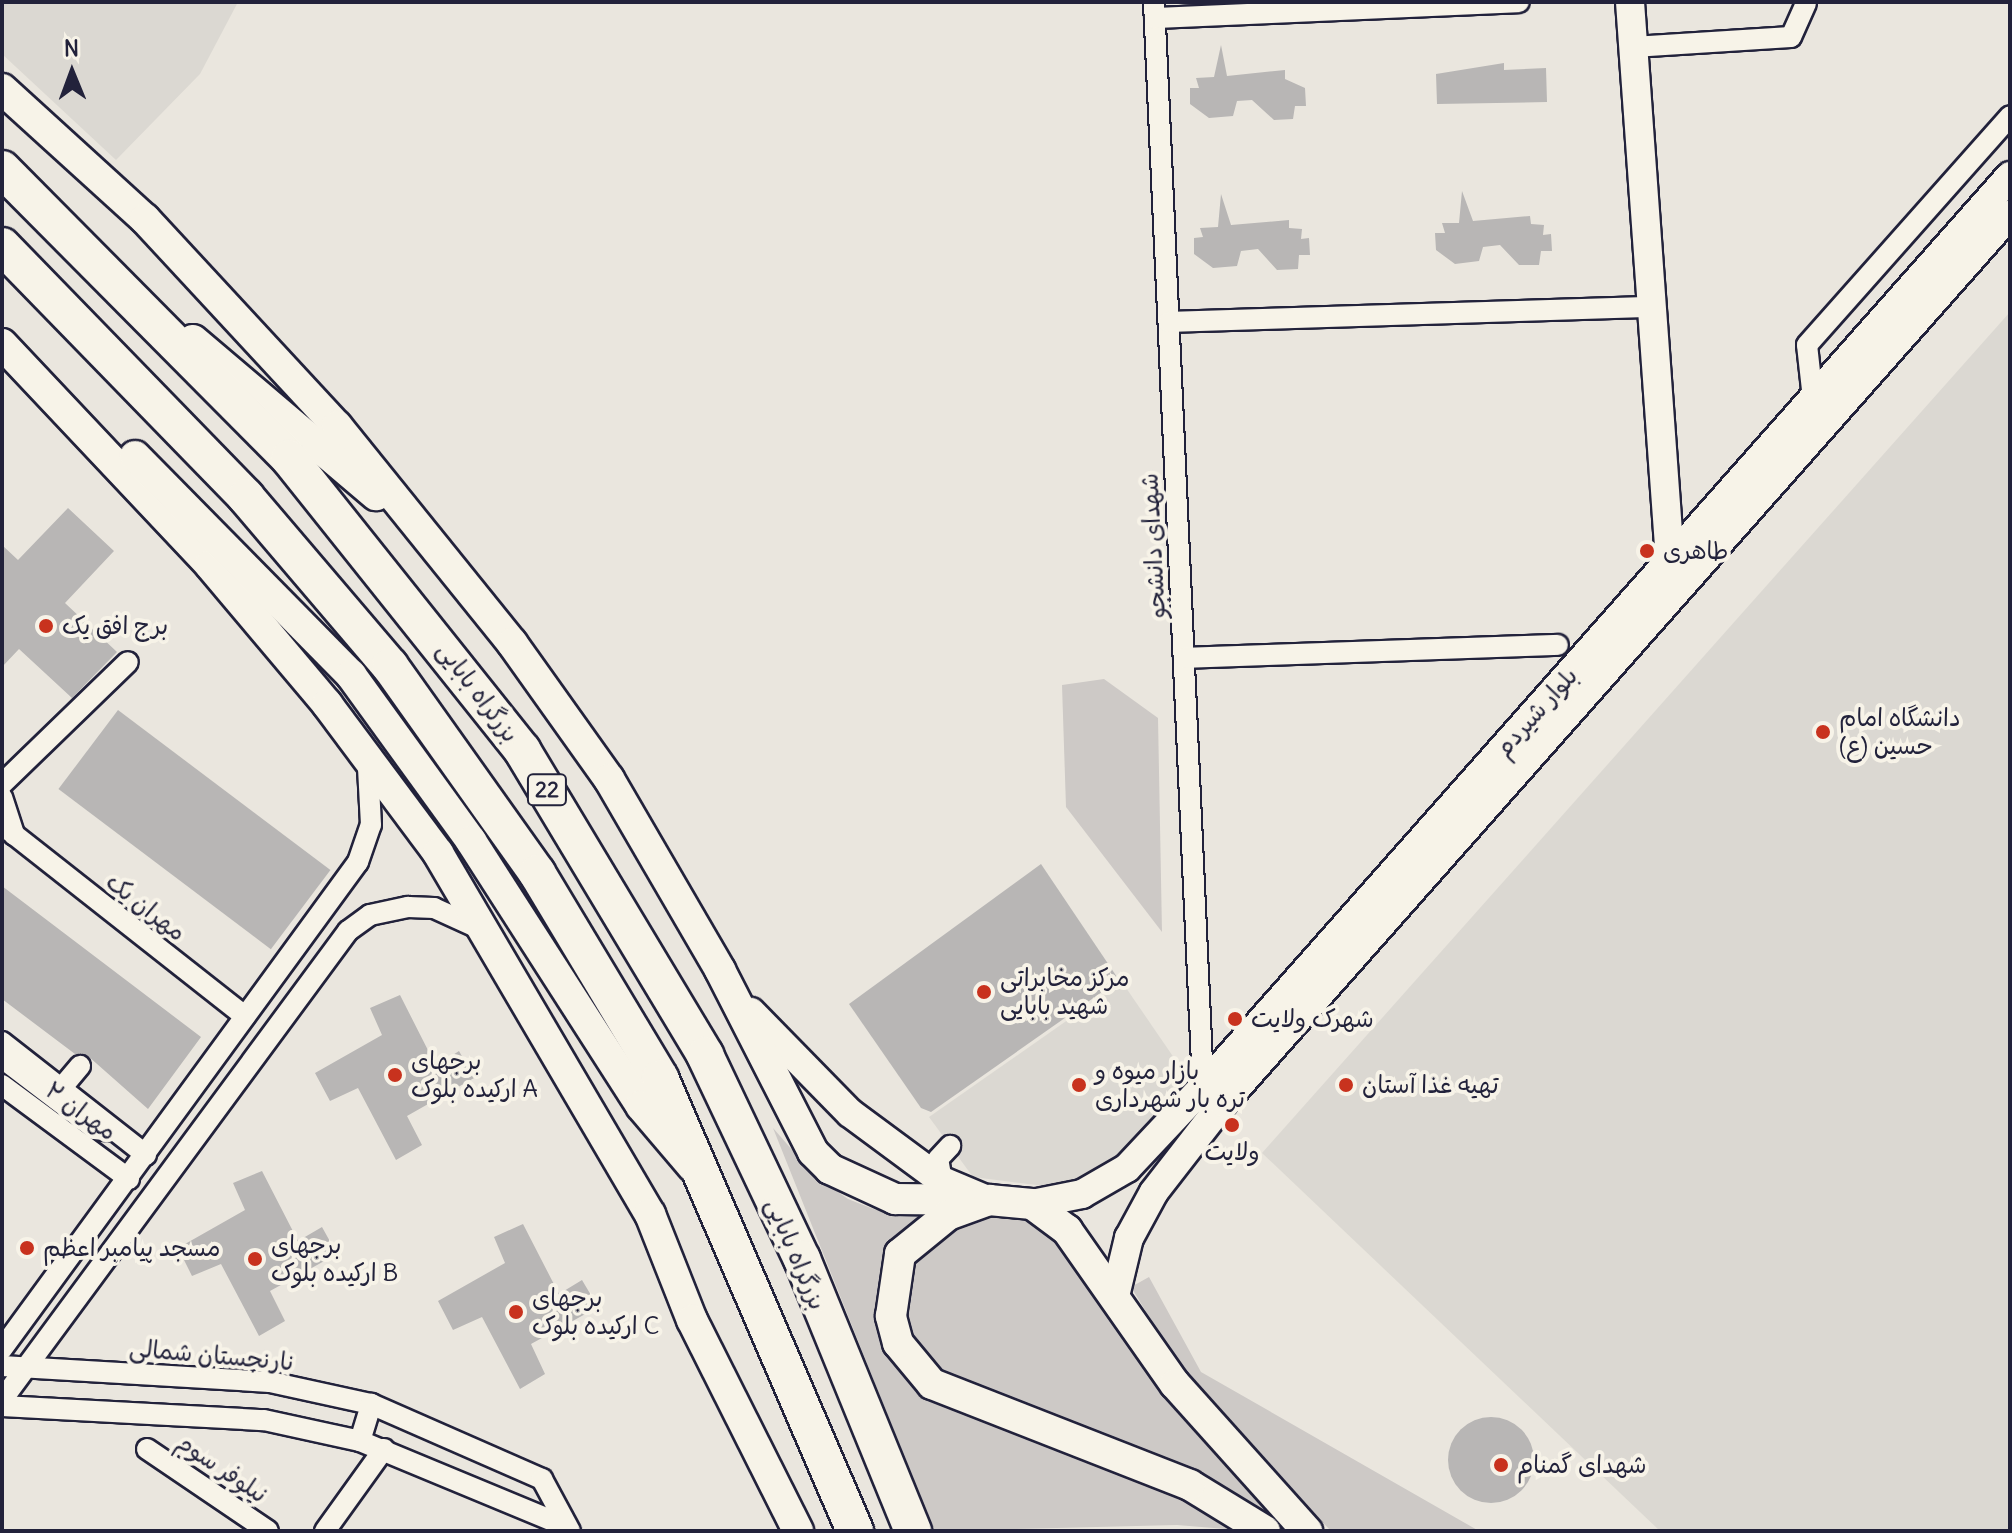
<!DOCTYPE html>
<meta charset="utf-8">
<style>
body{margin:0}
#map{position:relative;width:2012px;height:1533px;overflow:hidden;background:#eae6de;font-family:Delius,"Playpen Sans Arabic",sans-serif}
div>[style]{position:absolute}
.built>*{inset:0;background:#dbd8d2}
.green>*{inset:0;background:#cdc9c6}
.building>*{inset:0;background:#b8b6b5;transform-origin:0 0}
.round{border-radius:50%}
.roads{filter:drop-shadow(2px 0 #22223b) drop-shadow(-2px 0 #22223b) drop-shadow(0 2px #22223b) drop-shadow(0 -2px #22223b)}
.street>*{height:20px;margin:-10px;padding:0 10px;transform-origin:10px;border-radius:10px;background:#f7f3e8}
.secondary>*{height:28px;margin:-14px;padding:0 14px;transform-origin:14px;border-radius:14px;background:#f7f3e8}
.primary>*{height:30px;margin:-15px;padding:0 15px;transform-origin:15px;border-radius:15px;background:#f7f3e8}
.highway>*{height:36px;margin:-18px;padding:0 18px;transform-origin:18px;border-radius:18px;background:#f7f3e8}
.dots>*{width:22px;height:22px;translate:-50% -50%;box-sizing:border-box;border:4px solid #f7f3e8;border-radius:50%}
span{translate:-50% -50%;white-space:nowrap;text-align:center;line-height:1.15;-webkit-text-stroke:8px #f7f3e8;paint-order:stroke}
.shield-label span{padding:2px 6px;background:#f7f3e8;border:2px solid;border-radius:6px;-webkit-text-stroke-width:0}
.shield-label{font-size:22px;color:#22223b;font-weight:700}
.street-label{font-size:24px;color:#22223b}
.poi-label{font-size:24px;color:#22223b}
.left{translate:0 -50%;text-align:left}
.frame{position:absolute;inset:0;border:4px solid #22223b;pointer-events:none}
.north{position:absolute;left:32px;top:32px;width:80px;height:80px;-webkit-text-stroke:6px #f7f3e8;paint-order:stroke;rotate:359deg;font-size:22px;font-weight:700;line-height:32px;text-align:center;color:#22223b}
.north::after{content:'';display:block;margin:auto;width:28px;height:36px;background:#22223b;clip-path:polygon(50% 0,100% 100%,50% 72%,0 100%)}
</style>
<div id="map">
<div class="built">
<div style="clip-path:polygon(2px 2px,238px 2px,200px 74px,116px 160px,2px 54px)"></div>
<div style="clip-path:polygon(2010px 312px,2010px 1531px,1660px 1531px,1262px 1153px)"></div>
<div style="clip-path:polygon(1122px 982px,1183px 1071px,1183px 1089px,1105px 1170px,1061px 1188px,973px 1177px,929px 1117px)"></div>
</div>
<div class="green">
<div style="clip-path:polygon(1104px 679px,1158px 718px,1162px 932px,1066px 807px,1062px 685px)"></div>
<div style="clip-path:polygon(773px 1128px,815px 1176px,848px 1199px,876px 1210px,940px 1212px,919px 1220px,897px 1359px,1250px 1531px,1177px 1525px,934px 1531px)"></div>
<div style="clip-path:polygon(1003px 1212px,1045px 1222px,1285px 1531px,952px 1384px,906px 1338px,903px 1274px,941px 1227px)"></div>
<div style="clip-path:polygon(1149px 1277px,1201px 1372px,1479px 1531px,1331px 1531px,1193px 1389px,1131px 1287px)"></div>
</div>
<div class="building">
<div style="clip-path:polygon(1221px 45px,1227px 76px,1285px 70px,1285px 79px,1305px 88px,1306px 106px,1295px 106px,1293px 119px,1274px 120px,1252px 100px,1237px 101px,1233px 116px,1209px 118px,1190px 104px,1190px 88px,1199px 88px,1196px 78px,1214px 77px)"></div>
<div style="clip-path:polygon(1504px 63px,1504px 70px,1546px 68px,1547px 102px,1437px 104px,1436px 74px)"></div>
<div style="clip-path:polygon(1462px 191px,1473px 221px,1530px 216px,1531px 224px,1544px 225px,1543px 235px,1551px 234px,1552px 251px,1541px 251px,1539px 265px,1519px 265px,1500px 245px,1483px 247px,1479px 261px,1455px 264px,1436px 250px,1435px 233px,1445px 233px,1442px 223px,1459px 223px)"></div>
<div style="clip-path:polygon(1221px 194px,1231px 225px,1289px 220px,1289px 228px,1302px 229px,1301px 239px,1309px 238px,1310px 255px,1299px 255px,1298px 269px,1277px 270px,1258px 249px,1241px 251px,1237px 266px,1213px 268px,1194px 254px,1194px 238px,1203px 237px,1200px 228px,1218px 227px)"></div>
<div style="clip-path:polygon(68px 508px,114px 551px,65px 603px,117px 652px,72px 698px,19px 649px,2px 667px,2px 545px,18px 560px)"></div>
<div style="left:118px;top:710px;width:266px;height:99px;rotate:37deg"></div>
<div style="clip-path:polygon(1041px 864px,1119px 980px,931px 1112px,921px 1108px,849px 1004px)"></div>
<div style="clip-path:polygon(2px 886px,201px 1037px,148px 1109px,88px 1056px,75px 1054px,2px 999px)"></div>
<div style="clip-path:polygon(400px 995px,436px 1066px,459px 1051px,474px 1078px,407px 1116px,422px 1145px,396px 1160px,358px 1088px,330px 1101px,315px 1073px,382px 1035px,370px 1008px)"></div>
<div style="clip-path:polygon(262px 1171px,298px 1241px,322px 1227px,337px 1254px,270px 1291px,285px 1321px,259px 1336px,221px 1264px,192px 1276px,178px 1248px,245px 1210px,233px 1183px)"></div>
<div style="clip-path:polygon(523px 1224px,559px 1294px,582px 1280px,598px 1307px,531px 1344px,545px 1374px,520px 1389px,482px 1317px,453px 1330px,438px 1301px,505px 1263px,494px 1237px)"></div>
<div class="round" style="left:1448px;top:1417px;width:86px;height:86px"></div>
</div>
<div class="roads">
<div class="street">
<div style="left:1154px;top:2px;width:1086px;rotate:87.41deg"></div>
<div style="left:1155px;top:18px;width:364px;rotate:-2.5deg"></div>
<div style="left:1633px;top:47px;width:158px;rotate:-3.6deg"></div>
<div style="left:1791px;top:37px;width:37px;rotate:-66deg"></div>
<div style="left:1169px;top:322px;width:483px;rotate:-1.8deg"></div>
<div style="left:1813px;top:399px;width:54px;rotate:-96.3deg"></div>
<div style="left:1807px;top:345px;width:306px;rotate:-48.4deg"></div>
<div style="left:1184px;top:658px;width:374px;rotate:-2deg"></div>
<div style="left:2px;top:784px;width:175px;rotate:-44.1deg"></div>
<div style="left:2px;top:797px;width:40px;rotate:72deg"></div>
<div style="left:2px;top:825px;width:309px;rotate:38.2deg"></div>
<div style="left:2px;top:1042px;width:183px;rotate:38.1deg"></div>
<div style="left:2px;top:1058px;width:117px;rotate:37.4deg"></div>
<div style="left:95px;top:1129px;width:17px;rotate:7deg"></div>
<div style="left:2px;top:1085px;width:158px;rotate:36.5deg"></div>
<div style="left:64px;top:1085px;width:25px;rotate:-50deg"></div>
<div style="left:942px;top:1181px;width:22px;rotate:-100deg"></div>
<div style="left:938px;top:1159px;width:18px;rotate:-47deg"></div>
<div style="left:2px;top:1349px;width:603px;rotate:-53.83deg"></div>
<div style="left:358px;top:862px;width:39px;rotate:-71deg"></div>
<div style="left:371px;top:825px;width:57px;rotate:-93deg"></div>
<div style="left:2px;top:1366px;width:268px;rotate:3.4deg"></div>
<div style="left:270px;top:1382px;width:103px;rotate:12.3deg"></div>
<div style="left:371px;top:1404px;width:187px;rotate:23.7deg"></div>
<div style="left:542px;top:1479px;width:59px;rotate:61.7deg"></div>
<div style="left:2px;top:1400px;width:583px;rotate:-53.58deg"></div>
<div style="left:348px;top:931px;width:27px;rotate:-36deg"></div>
<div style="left:370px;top:915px;width:39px;rotate:-12deg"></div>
<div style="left:408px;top:907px;width:26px;rotate:2deg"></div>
<div style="left:434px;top:908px;width:56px;rotate:24.3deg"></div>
<div style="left:2px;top:1406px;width:262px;rotate:3.1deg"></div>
<div style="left:264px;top:1420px;width:98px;rotate:12.3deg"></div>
<div style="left:360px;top:1441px;width:220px;rotate:22.5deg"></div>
<div style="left:360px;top:1441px;width:39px;rotate:-73deg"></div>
<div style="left:147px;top:1449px;width:146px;rotate:34.1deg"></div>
<div style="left:325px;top:1531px;width:101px;rotate:-54.3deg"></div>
</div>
<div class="secondary">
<div style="left:1630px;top:2px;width:559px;rotate:85.9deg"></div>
<div style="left:1670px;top:560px;width:9px;rotate:41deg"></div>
<div style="left:751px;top:1012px;width:141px;rotate:45.6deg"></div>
<div style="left:850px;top:1113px;width:114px;rotate:36.5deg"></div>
<div style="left:942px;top:1181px;width:47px;rotate:22.7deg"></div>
<div style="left:1032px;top:1204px;width:51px;rotate:-11.3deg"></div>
<div style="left:1082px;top:1194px;width:52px;rotate:-30deg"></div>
<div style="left:1127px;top:1168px;width:111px;rotate:-46.8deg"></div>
<div style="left:1203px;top:1087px;width:1217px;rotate:-48.46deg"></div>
<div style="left:1116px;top:1292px;width:56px;rotate:-76.5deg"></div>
<div style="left:1129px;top:1238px;width:52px;rotate:-61.5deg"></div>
<div style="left:1154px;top:1192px;width:113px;rotate:-52.2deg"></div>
<div style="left:1223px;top:1103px;width:1187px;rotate:-48.48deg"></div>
</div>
<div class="primary">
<div style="left:2px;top:89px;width:193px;rotate:42.3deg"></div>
<div style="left:145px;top:219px;width:282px;rotate:47.2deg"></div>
<div style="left:337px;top:426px;width:279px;rotate:51.1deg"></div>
<div style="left:512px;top:643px;width:167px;rotate:54.5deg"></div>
<div style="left:609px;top:779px;width:221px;rotate:59.8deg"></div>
<div style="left:720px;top:970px;width:204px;rotate:62.9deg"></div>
<div style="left:813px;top:1152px;width:24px;rotate:45deg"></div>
<div style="left:830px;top:1169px;width:72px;rotate:24.8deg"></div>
<div style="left:895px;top:1199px;width:94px;rotate:0.6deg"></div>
<div style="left:193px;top:340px;width:240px;rotate:40.3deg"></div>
<div style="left:2px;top:344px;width:303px;rotate:46.7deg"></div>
<div style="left:210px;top:565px;width:182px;rotate:49.9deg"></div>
<div style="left:327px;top:704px;width:186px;rotate:53.3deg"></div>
<div style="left:438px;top:853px;width:419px;rotate:59.6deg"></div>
<div style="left:650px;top:1214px;width:114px;rotate:68.4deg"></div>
<div style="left:692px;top:1320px;width:236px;rotate:63.3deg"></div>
<div style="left:135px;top:456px;width:308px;rotate:45.4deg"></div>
<div style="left:351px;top:675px;width:205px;rotate:54.1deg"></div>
<div style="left:471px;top:841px;width:315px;rotate:57.3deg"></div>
<div style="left:641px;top:1106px;width:80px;rotate:49.6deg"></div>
<div style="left:1265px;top:1531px;width:88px;rotate:-148.5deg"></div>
<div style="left:1190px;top:1485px;width:277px;rotate:-158.6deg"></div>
<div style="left:932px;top:1384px;width:53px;rotate:-129.7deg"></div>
<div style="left:898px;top:1343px;width:28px;rotate:-105deg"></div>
<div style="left:891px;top:1316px;width:63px;rotate:-81.7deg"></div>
<div style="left:900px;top:1254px;width:62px;rotate:-39.1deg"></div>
<div style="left:948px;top:1215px;width:44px;rotate:-20.1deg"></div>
<div style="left:989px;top:1200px;width:43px;rotate:5.3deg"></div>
<div style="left:1032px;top:1204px;width:44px;rotate:36.6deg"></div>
<div style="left:1067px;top:1230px;width:188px;rotate:55deg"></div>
<div style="left:1175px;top:1384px;width:198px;rotate:48.1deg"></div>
</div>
<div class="highway">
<div style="left:2px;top:169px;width:407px;rotate:45.2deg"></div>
<div style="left:289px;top:458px;width:374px;rotate:51.4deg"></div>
<div style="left:522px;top:750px;width:356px;rotate:59deg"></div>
<div style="left:705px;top:1055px;width:226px;rotate:64.6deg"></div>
<div style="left:802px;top:1259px;width:294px;rotate:67.8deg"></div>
<div style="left:2px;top:246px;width:350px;rotate:45.8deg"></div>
<div style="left:246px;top:497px;width:222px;rotate:49.6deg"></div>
<div style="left:390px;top:666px;width:254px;rotate:54.6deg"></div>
<div style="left:537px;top:873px;width:239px;rotate:59deg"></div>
<div style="left:660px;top:1078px;width:493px;rotate:66.7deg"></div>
</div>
</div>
<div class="dots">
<div style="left:1647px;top:551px;background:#c8321e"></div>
<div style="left:46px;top:626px;background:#c8321e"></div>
<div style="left:1823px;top:732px;background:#c8321e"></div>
<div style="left:984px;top:992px;background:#c8321e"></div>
<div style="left:1235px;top:1019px;background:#c8321e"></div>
<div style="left:395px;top:1075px;background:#c8321e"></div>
<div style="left:1079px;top:1085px;background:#c8321e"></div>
<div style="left:1346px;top:1085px;background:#c8321e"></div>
<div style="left:1232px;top:1125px;background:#c8321e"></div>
<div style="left:27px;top:1248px;background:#c8321e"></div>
<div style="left:255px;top:1259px;background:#c8321e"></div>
<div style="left:516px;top:1312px;background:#c8321e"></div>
<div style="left:1501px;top:1465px;background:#c8321e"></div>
</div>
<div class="shield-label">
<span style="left:547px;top:790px">22</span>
</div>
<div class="street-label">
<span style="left:1153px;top:546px;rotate:-93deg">شهدای دانشجو</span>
<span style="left:478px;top:692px;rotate:53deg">بزرگراه بابایی</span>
<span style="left:1536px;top:712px;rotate:-48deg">بلوار شیردم</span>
<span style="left:146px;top:907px;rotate:38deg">مهران یک</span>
<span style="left:81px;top:1111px;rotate:36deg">مهران ۲</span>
<span style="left:796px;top:1254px;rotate:67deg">بزرگراه بابایی</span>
<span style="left:212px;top:1355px;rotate:5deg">نارنجستان شمالی</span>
<span style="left:222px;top:1468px;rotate:34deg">نیلوفر سوم</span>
</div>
<div class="poi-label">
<span class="left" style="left:1663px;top:551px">طاهری</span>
<span class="left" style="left:62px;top:626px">برج افق یک</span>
<span class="left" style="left:1839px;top:732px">دانشگاه امام<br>حسین (ع)</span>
<span class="left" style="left:1000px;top:992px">مرکز مخابراتی<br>شهید بابایی</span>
<span class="left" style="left:1251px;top:1019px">شهرک ولایت</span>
<span class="left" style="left:411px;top:1075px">برجهای<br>ارکیده بلوک A</span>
<span class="left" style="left:1095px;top:1085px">بازار میوه و<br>تره بار شهرداری</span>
<span class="left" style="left:1362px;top:1085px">تهیه غذا آستان</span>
<span style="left:1232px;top:1152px">ولایت</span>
<span class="left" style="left:271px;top:1259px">برجهای<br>ارکیده بلوک B</span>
<span class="left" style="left:43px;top:1248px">مسجد پیامبر اعظم</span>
<span class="left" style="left:532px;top:1312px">برجهای<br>ارکیده بلوک C</span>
<span class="left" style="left:1517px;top:1465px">شهدای گمنام</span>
</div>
<div class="frame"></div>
<div class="north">N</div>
</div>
